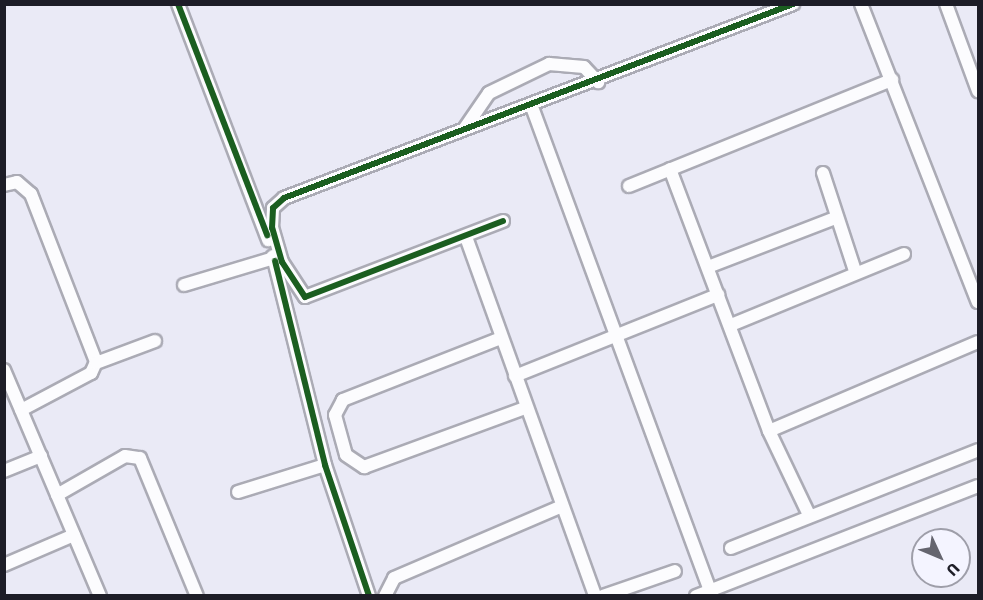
<!DOCTYPE html>
<style>
body{margin:0}
#map{position:relative;width:983px;height:600px;overflow:hidden;background:#eaeaf6;font-family:Signika,sans-serif}
div>[style]{position:absolute}
.roads{filter:drop-shadow(2px 0 #ababb5) drop-shadow(-2px 0 #ababb5) drop-shadow(0 2px #ababb5) drop-shadow(0 -2px #ababb5)}
.street>*{height:12px;margin:-6px;padding:0 6px;transform-origin:6px;border-radius:6px;background:#fcfcfe}
.cycleway>*{height:6px;margin:-3px;padding:0 3px;transform-origin:3px;border-radius:3px;background:#1b5e20}
span{translate:-50% -50%;white-space:nowrap;text-align:center;line-height:1.15;-webkit-text-stroke:6px #f4f4ff;paint-order:stroke}
.frame{position:absolute;inset:0;border:6px solid #1d1d27;pointer-events:none}
.north{position:absolute;left:911px;top:528px;width:60px;height:60px;box-sizing:border-box;background:#f4f4ff;border:2px solid #9e9ea9;border-radius:50%;rotate:134deg;font-size:16px;font-weight:700;line-height:24px;text-align:center;color:#1d1d27}
.north::after{content:'';display:block;margin:auto;width:21px;height:27px;background:#65656f;clip-path:polygon(50% 0,100% 100%,50% 72%,0 100%)}
</style>
<div id="map">
<div class="roads">
<div class="street">
<div style="left:178px;top:4px;width:253px;rotate:69.1deg"></div>
<div style="left:861px;top:4px;width:320px;rotate:68.6deg"></div>
<div style="left:946px;top:4px;width:93px;rotate:69.8deg"></div>
<div style="left:532px;top:107px;width:521px;rotate:69.79deg"></div>
<div style="left:465px;top:128px;width:42px;rotate:-55.6deg"></div>
<div style="left:489px;top:93px;width:67px;rotate:-25.8deg"></div>
<div style="left:549px;top:64px;width:35px;rotate:5deg"></div>
<div style="left:584px;top:67px;width:21px;rotate:47deg"></div>
<div style="left:670px;top:169px;width:280px;rotate:69.3deg"></div>
<div style="left:769px;top:431px;width:93px;rotate:64.5deg"></div>
<div style="left:823px;top:173px;width:103px;rotate:71.9deg"></div>
<div style="left:4px;top:185px;width:13px;rotate:-13deg"></div>
<div style="left:17px;top:182px;width:18px;rotate:41deg"></div>
<div style="left:31px;top:194px;width:180px;rotate:68.8deg"></div>
<div style="left:96px;top:362px;width:12px;rotate:114deg"></div>
<div style="left:91px;top:373px;width:79px;rotate:152.1deg"></div>
<div style="left:629px;top:186px;width:284px;rotate:-22deg"></div>
<div style="left:503px;top:221px;width:212px;rotate:159deg"></div>
<div style="left:305px;top:297px;width:42px;rotate:-123.3deg"></div>
<div style="left:282px;top:262px;width:35px;rotate:-106deg"></div>
<div style="left:272px;top:228px;width:20px;rotate:-87deg"></div>
<div style="left:273px;top:208px;width:15px;rotate:-42deg"></div>
<div style="left:284px;top:198px;width:545px;rotate:-20.86deg"></div>
<div style="left:466px;top:237px;width:381px;rotate:70.2deg"></div>
<div style="left:273px;top:256px;width:215px;rotate:76deg"></div>
<div style="left:325px;top:465px;width:138px;rotate:71.4deg"></div>
<div style="left:708px;top:267px;width:136px;rotate:-21.1deg"></div>
<div style="left:184px;top:285px;width:94px;rotate:-16.7deg"></div>
<div style="left:731px;top:325px;width:187px;rotate:-22.3deg"></div>
<div style="left:501px;top:338px;width:170px;rotate:158.6deg"></div>
<div style="left:343px;top:400px;width:17px;rotate:118deg"></div>
<div style="left:335px;top:415px;width:41px;rotate:74.6deg"></div>
<div style="left:346px;top:455px;width:22px;rotate:34deg"></div>
<div style="left:364px;top:467px;width:171px;rotate:-20.1deg"></div>
<div style="left:96px;top:363px;width:63px;rotate:-20.4deg"></div>
<div style="left:4px;top:370px;width:246px;rotate:67deg"></div>
<div style="left:515px;top:376px;width:219px;rotate:-21.8deg"></div>
<div style="left:769px;top:431px;width:227px;rotate:-23.1deg"></div>
<div style="left:4px;top:471px;width:40px;rotate:-22deg"></div>
<div style="left:238px;top:492px;width:91px;rotate:-17.2deg"></div>
<div style="left:57px;top:495px;width:78px;rotate:-29.8deg"></div>
<div style="left:125px;top:456px;width:15px;rotate:8deg"></div>
<div style="left:140px;top:458px;width:149px;rotate:67.6deg"></div>
<div style="left:731px;top:548px;width:266px;rotate:-21.6deg"></div>
<div style="left:4px;top:565px;width:76px;rotate:-23.2deg"></div>
<div style="left:385px;top:596px;width:20px;rotate:-63deg"></div>
<div style="left:394px;top:578px;width:183px;rotate:-23.2deg"></div>
<div style="left:603px;top:596px;width:76px;rotate:-19.1deg"></div>
<div style="left:696px;top:596px;width:303px;rotate:-21.3deg"></div>
</div>
</div>
<div class="cycleway">
<div style="left:178px;top:4px;width:248px;rotate:68.9deg"></div>
<div style="left:503px;top:221px;width:212px;rotate:159deg"></div>
<div style="left:305px;top:297px;width:42px;rotate:-123.3deg"></div>
<div style="left:282px;top:262px;width:35px;rotate:-106deg"></div>
<div style="left:272px;top:228px;width:20px;rotate:-87deg"></div>
<div style="left:273px;top:208px;width:15px;rotate:-42deg"></div>
<div style="left:284px;top:198px;width:545px;rotate:-20.86deg"></div>
<div style="left:275px;top:261px;width:210px;rotate:76.2deg"></div>
<div style="left:325px;top:465px;width:138px;rotate:71.4deg"></div>
</div>
<div class="frame"></div>
<div class="north">U</div>
</div>
